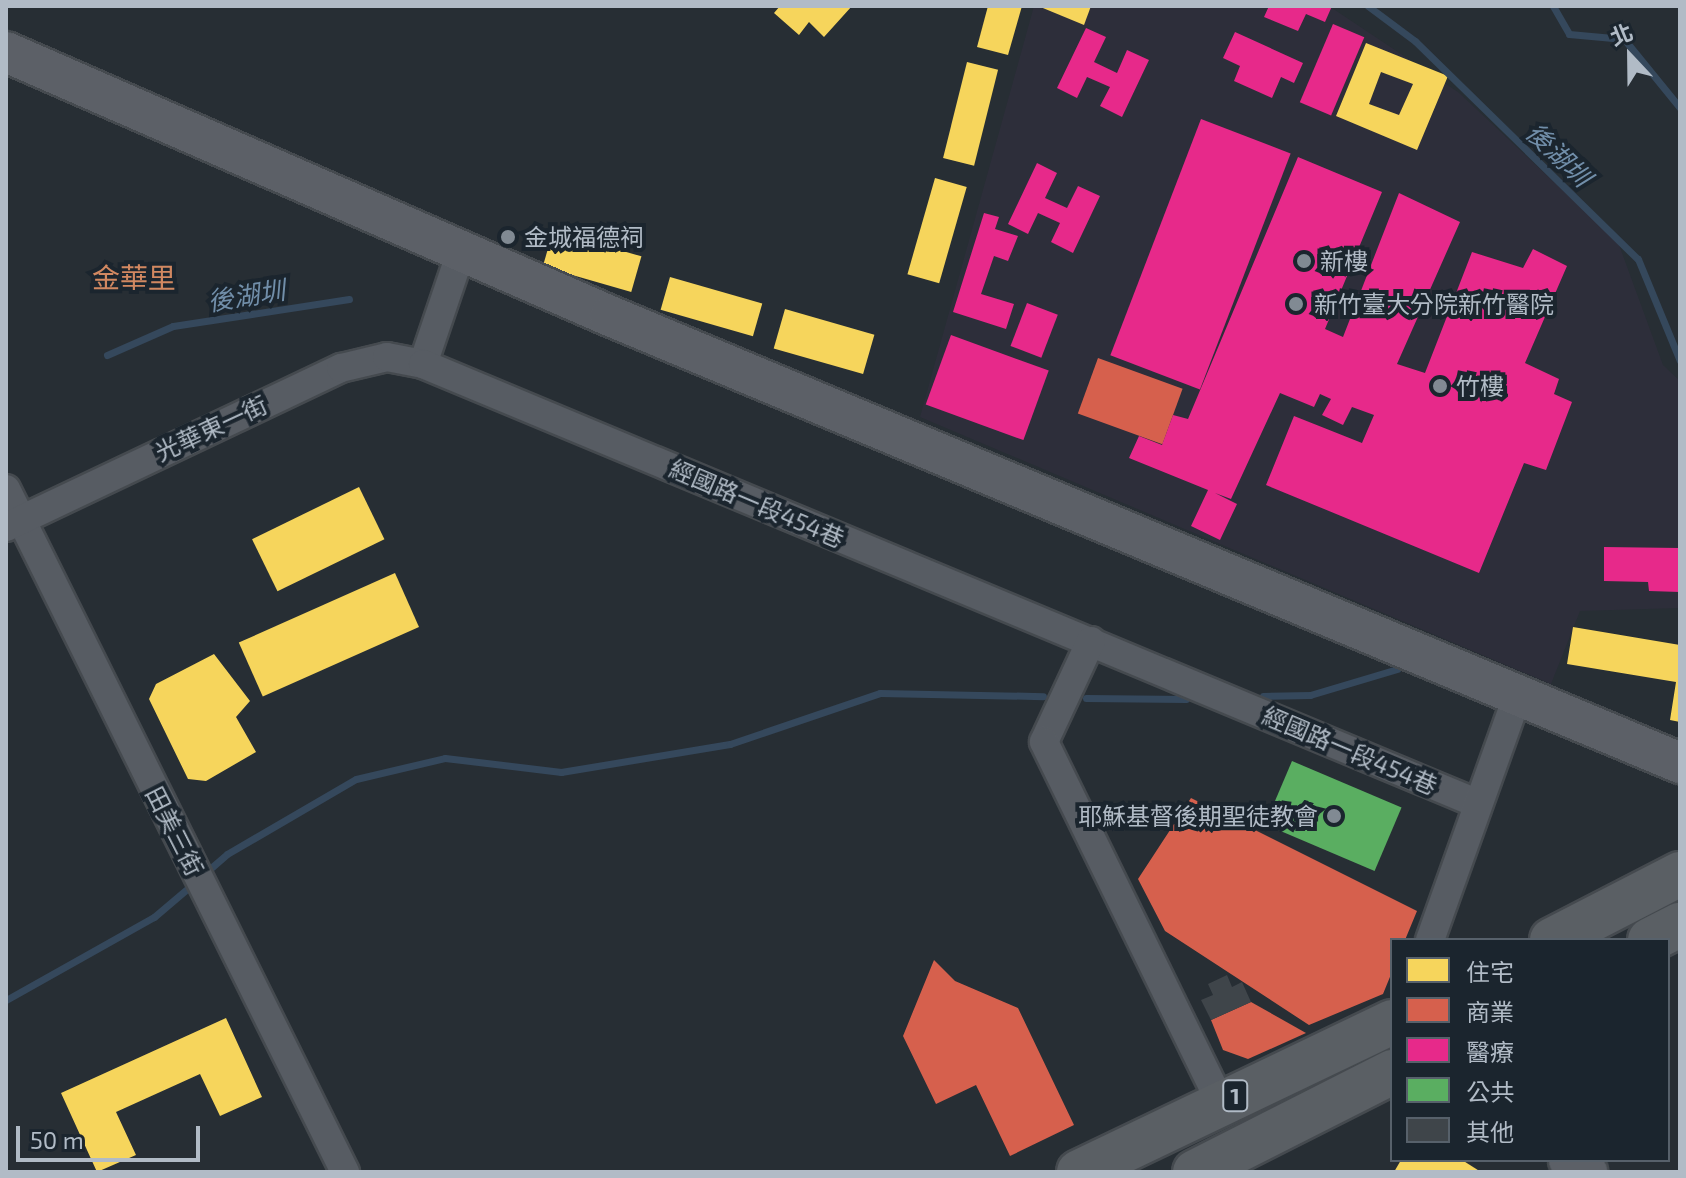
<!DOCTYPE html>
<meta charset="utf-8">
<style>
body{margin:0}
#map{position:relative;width:1686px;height:1178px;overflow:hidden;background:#272e34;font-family:"Exo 2","Noto Sans TC",sans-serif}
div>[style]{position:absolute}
.medical>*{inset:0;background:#2d2e3a}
.homes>*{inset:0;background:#f6d55c;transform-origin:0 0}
.shops>*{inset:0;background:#d6604d;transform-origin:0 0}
.health>*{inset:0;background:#e7298a;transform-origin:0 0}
.public>*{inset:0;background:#5aae61;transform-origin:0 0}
.stream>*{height:7px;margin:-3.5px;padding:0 3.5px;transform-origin:3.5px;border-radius:3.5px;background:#35485c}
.building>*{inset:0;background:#3f454a}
.roads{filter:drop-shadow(2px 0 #454a4f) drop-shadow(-2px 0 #454a4f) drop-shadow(0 2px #454a4f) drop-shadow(0 -2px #454a4f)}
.street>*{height:28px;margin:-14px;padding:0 14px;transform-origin:14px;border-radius:14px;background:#575c63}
.secondary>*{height:40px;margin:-20px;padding:0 20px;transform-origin:20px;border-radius:20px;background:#5c6067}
.primary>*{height:44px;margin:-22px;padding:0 22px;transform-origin:22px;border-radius:22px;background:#5a5f64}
.dots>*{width:22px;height:22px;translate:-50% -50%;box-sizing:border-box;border:4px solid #1b252e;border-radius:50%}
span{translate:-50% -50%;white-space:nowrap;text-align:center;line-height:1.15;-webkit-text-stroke:8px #1b252e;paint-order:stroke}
.shield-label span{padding:2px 6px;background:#1b252e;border:2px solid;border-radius:6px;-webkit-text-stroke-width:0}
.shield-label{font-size:22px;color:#b1bbc6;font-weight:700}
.poi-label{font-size:24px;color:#b1bbc6}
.left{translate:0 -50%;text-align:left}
.right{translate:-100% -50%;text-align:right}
.street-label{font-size:24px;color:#b1bbc6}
.water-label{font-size:26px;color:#718ea9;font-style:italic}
.quarter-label{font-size:28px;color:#d18861}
.frame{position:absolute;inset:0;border:8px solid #b1bbc6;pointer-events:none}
.legend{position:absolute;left:1390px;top:938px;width:280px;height:224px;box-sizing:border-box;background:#1b252e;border:2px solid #57616b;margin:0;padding:10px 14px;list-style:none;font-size:24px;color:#b1bbc6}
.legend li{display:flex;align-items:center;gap:16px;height:40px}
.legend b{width:40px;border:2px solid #57616b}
.north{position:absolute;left:1590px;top:16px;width:80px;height:80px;-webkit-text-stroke:6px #1b252e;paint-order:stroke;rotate:338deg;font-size:22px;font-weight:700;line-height:32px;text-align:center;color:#b1bbc6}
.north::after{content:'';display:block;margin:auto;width:28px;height:36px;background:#b1bbc6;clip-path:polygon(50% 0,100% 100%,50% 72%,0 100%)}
.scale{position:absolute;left:16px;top:1126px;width:184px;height:36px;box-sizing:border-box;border:4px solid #b1bbc6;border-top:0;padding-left:10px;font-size:24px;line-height:28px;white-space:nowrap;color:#b1bbc6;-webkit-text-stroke:6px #1b252e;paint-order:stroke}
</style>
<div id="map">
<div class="medical">
<div style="clip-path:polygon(1034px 6px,1329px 6px,1458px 92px,1618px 242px,1663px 365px,1680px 381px,1680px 608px,1580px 611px,1551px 684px,920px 417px)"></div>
</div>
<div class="homes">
<div style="clip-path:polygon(780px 6px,852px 6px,824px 37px,809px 22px,799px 35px,774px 13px)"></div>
<div style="clip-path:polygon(988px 6px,1022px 6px,1008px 55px,977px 47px)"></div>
<div style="clip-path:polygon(1038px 6px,1091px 6px,1084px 25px)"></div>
<div style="clip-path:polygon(evenodd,1366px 43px,1448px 76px,1417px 150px,1336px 116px,1366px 43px,1381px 72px,1413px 84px,1399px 115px,1369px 104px,1381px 72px)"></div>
<div style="left:967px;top:62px;width:32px;height:99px;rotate:14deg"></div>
<div style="left:935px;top:178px;width:33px;height:100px;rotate:16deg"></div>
<div style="left:553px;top:231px;width:92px;height:37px;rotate:16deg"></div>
<div style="left:670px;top:277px;width:96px;height:34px;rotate:16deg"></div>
<div style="left:785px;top:309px;width:93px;height:41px;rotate:16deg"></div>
<div style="left:359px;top:487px;width:58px;height:119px;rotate:64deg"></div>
<div style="left:395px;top:573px;width:59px;height:171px;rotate:66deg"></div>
<div style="clip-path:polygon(1573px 627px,1680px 645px,1680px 722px,1670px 720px,1676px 682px,1567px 664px)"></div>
<div style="clip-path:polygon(214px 654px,250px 701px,236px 717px,256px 752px,206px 781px,188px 779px,149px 699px,156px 684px)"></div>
<div style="clip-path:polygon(226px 1018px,262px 1097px,220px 1116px,200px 1074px,116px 1112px,136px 1155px,97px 1172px,61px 1093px)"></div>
<div style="clip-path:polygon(1401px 1160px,1462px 1160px,1481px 1172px,1394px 1172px)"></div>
</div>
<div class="shops">
<div style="left:1098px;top:358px;width:90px;height:59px;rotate:20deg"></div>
<div style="clip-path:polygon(1191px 798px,1417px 911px,1405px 940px,1392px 940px,1392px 972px,1383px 994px,1309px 1025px,1165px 931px,1138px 879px)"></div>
<div style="clip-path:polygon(934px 960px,955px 981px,1018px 1008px,1074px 1125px,1010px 1156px,976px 1085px,936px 1104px,903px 1036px)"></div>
<div style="clip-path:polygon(1251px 1002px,1306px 1033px,1248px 1059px,1223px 1050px,1211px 1020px)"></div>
</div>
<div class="health">
<div style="clip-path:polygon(1269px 6px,1332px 6px,1325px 22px,1306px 14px,1298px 31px,1264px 17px)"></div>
<div style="left:1333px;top:24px;width:34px;height:85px;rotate:23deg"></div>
<div style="clip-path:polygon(1086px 28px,1106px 37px,1094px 62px,1117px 73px,1127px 50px,1149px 60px,1122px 117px,1100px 106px,1110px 87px,1087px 77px,1077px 98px,1057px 88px)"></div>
<div style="clip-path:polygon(1235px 32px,1303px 63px,1294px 83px,1281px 77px,1272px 98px,1234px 81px,1240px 66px,1223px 58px)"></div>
<div style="left:1201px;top:119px;width:96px;height:253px;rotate:21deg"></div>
<div style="clip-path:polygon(1298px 157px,1382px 192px,1325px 329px,1343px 337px,1399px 193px,1460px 222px,1397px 364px,1425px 373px,1472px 252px,1523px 268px,1533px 249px,1567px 266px,1525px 363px,1559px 379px,1554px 394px,1572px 402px,1546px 470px,1524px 463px,1479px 573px,1266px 485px,1294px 416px,1362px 443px,1374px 415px,1352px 407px,1343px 425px,1322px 415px,1331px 399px,1320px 394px,1314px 407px,1280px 393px,1231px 499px,1215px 493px,1237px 504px,1220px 540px,1191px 526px,1208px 490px,1129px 458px,1139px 436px,1162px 445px,1173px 415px,1188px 419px)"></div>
<div style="clip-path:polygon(1037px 163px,1057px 173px,1045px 198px,1067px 208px,1078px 186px,1100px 196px,1073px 253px,1051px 242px,1060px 223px,1038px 213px,1028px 234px,1008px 224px)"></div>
<div style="clip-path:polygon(984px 213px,999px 217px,995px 229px,1018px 236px,1008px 261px,994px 256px,981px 294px,1014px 304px,1006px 329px,953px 312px)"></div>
<div style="left:1027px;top:303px;width:33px;height:46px;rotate:21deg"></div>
<div style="left:951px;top:335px;width:104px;height:74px;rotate:20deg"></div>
<div style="clip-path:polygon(1604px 547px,1680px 548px,1680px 592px,1649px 591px,1648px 582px,1604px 581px)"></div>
</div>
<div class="public">
<div style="left:1292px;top:761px;width:119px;height:69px;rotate:23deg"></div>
</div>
<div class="stream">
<div style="left:1368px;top:6px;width:59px;rotate:36.7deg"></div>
<div style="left:1415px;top:41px;width:312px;rotate:44.4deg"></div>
<div style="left:1638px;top:259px;width:110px;rotate:67.6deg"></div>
<div style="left:1553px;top:6px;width:32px;rotate:60deg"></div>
<div style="left:1569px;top:34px;width:55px;rotate:5.2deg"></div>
<div style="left:1624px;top:39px;width:89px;rotate:50.9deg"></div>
<div style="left:107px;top:355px;width:72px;rotate:-23.7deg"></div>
<div style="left:173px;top:326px;width:178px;rotate:-8.7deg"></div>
<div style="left:1263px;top:696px;width:47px;rotate:-1.2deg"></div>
<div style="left:1310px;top:695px;width:91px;rotate:-16.6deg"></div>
<div style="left:1086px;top:698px;width:100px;rotate:0.6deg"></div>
<div style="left:204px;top:874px;width:30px;rotate:-41deg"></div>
<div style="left:227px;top:854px;width:149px;rotate:-30.2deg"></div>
<div style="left:356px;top:779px;width:91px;rotate:-13.3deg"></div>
<div style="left:445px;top:758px;width:117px;rotate:6.9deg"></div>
<div style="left:561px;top:772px;width:171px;rotate:-9.4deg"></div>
<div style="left:730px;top:744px;width:158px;rotate:-18.8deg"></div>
<div style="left:880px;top:693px;width:163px;rotate:1.1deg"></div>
<div style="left:6px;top:1000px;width:170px;rotate:-29.3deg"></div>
<div style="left:154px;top:917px;width:52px;rotate:-40.4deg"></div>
</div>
<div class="building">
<div style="clip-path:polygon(1227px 975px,1232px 987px,1242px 982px,1251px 1002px,1211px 1020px,1201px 1000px,1213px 995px,1208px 984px)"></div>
</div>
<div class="roads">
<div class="street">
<div style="left:423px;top:364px;width:118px;rotate:-71.3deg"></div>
<div style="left:6px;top:489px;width:763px;rotate:63.6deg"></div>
<div style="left:6px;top:527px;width:371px;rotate:-25.4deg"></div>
<div style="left:341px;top:368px;width:47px;rotate:-13.4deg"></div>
<div style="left:387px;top:357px;width:37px;rotate:11deg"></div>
<div style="left:423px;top:364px;width:1141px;rotate:22.63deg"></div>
<div style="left:1091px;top:641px;width:111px;rotate:115deg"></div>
<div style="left:1044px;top:742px;width:402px;rotate:63.9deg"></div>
<div style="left:1430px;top:940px;width:261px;rotate:-70.3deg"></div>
</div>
<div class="secondary">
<div style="left:6px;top:52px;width:659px;rotate:23.61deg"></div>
<div style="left:610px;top:316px;width:1160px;rotate:22.67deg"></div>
<div style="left:1569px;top:1160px;width:22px;rotate:34deg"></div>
</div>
<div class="primary">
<div style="left:1552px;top:940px;width:144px;rotate:-27.3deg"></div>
<div style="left:1650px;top:940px;width:34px;rotate:-27deg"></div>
<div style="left:1079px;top:1172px;width:347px;rotate:-25.6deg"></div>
<div style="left:1195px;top:1172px;width:221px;rotate:-26.9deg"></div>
</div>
</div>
<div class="dots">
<div style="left:508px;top:237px;background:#818a93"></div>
<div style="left:1304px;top:261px;background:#818a93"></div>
<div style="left:1296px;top:304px;background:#818a93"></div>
<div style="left:1440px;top:386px;background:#818a93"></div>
<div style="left:1334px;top:816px;background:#818a93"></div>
</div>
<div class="shield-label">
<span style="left:1235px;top:1096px">1</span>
</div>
<div class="poi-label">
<span class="left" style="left:524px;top:237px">金城福德祠</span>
<span class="left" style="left:1320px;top:261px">新樓</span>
<span class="left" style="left:1314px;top:304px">新竹臺大分院新竹醫院</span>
<span class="left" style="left:1456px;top:386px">竹樓</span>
<span class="right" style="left:1318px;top:816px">耶穌基督後期聖徒教會</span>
</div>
<div class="street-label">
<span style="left:211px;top:428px;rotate:-25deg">光華東一街</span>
<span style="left:757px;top:503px;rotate:23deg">經國路一段454巷</span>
<span style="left:1350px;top:750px;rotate:23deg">經國路一段454巷</span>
<span style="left:175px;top:831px;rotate:63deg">田美三街</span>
</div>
<div class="water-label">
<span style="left:1559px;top:154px;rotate:44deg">後湖圳</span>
<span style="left:246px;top:295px;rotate:-9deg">後湖圳</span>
</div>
<div class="quarter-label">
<span style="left:134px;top:277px">金華里</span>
</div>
<div class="frame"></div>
<ul class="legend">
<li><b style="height:22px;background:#f6d55c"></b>住宅</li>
<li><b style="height:22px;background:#d6604d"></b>商業</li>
<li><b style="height:22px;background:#e7298a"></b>醫療</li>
<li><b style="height:22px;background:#5aae61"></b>公共</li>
<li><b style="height:22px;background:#3f454a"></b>其他</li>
</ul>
<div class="north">北</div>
<div class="scale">50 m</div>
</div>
